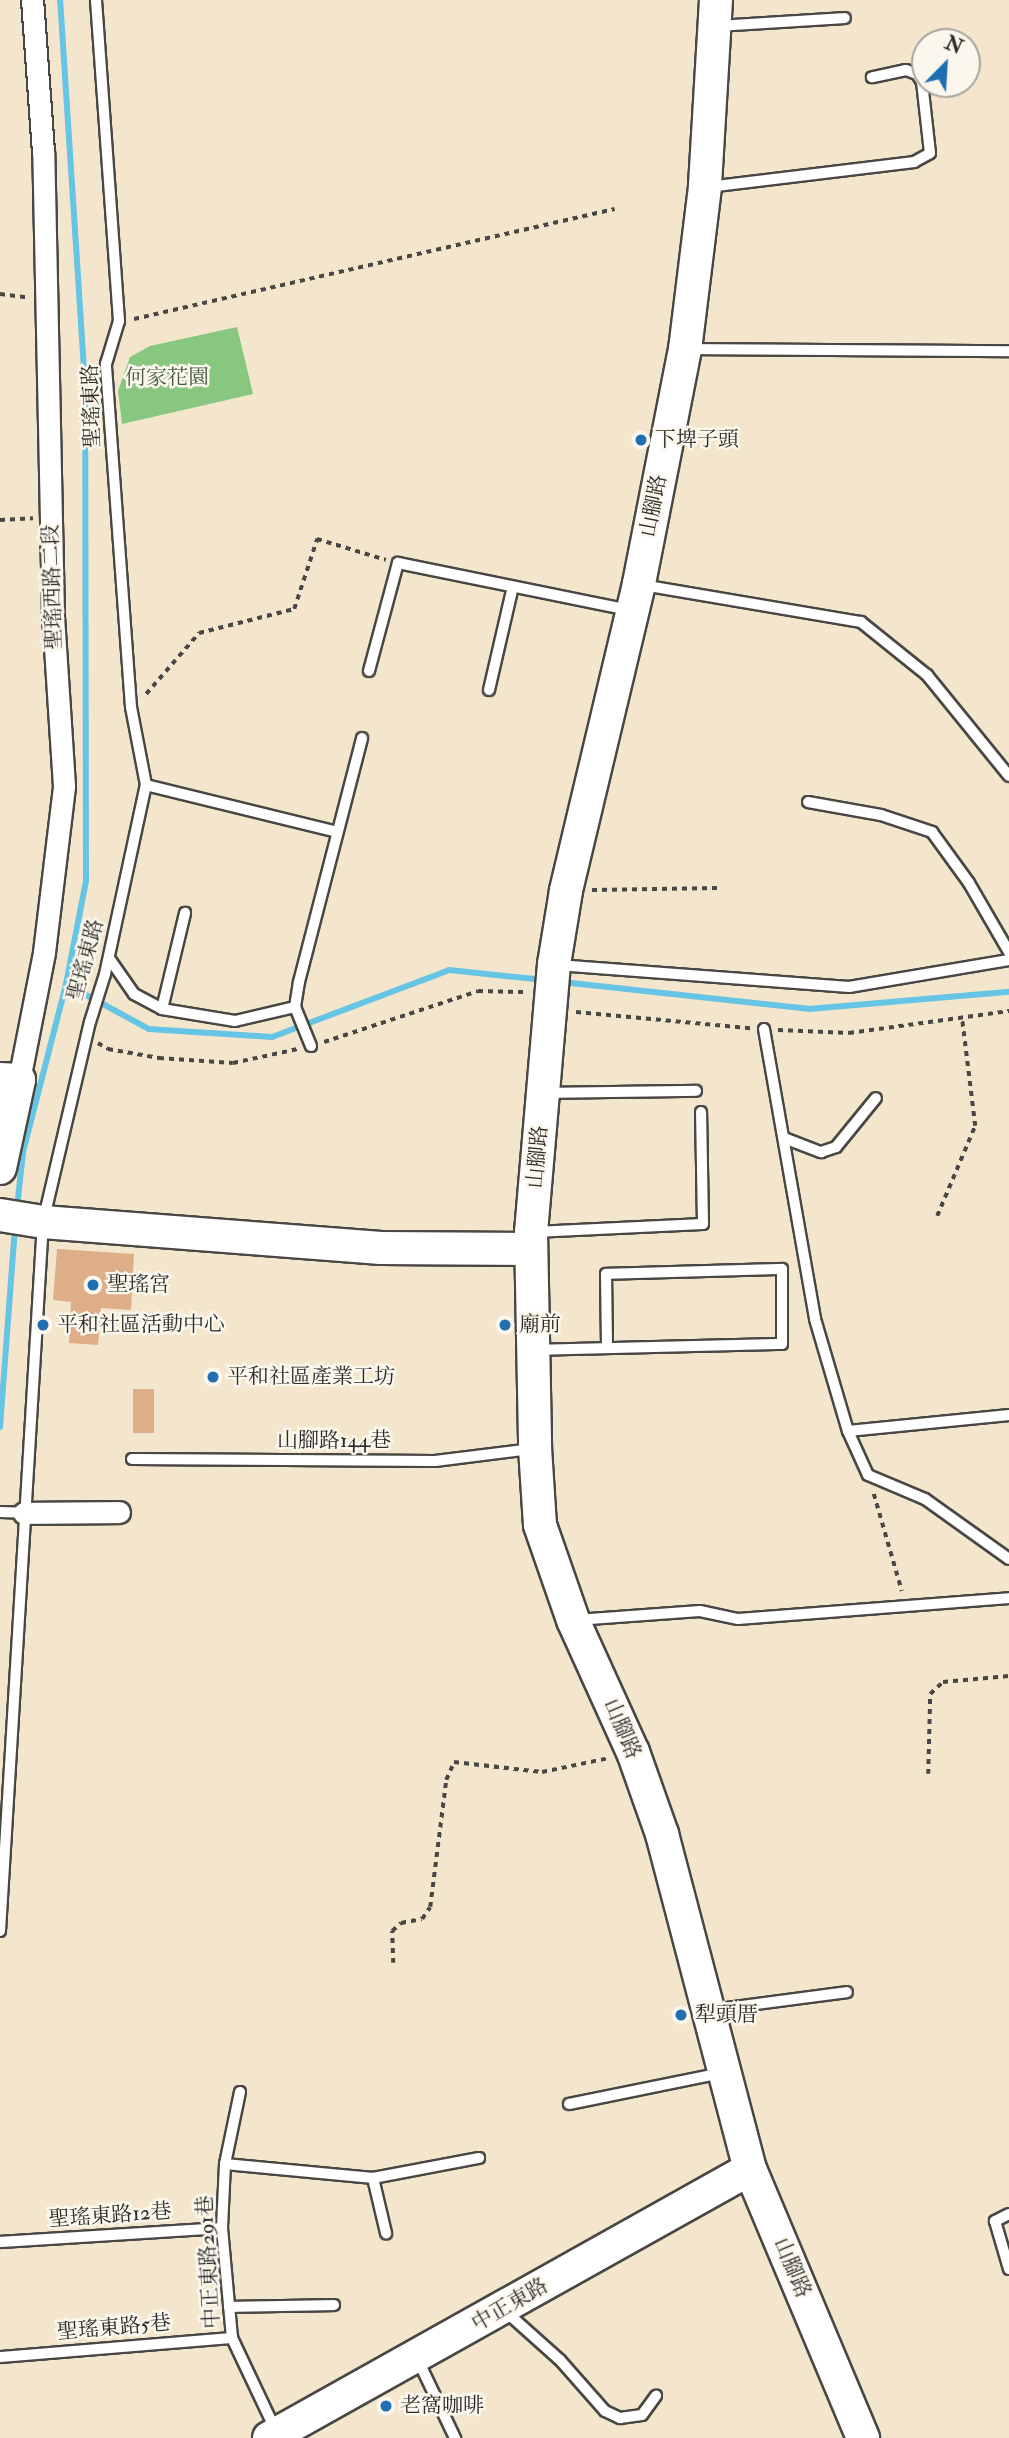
<!DOCTYPE html>
<meta charset="utf-8">
<style>
body{margin:0}
#map{position:relative;width:1009px;height:2438px;overflow:hidden;background:#f4e6cd;font-family:"IM FELL Double Pica","Noto Serif TC",serif}
div>[style]{position:absolute}
.green>*{inset:0;background:#87c77f}
.stream>*{height:6px;margin:-3px;padding:0 3px;transform-origin:3px;border-radius:3px;background:#66c4e4}
.building>*{inset:0;background:#ddae88;transform-origin:0 0}
.path>*{height:3.5px;margin-top:-1.75px;transform-origin:0;background:repeating-linear-gradient(90deg,#494743 0 5px,transparent 0 10px)}
.roads{filter:drop-shadow(2px 0 #494743) drop-shadow(-2px 0 #494743) drop-shadow(0 2px #494743) drop-shadow(0 -2px #494743)}
.lane>*{height:10px;margin:-5px;padding:0 5px;transform-origin:5px;border-radius:5px;background:#fff}
.street>*{height:21px;margin:-10.5px;padding:0 10.5px;transform-origin:10.5px;border-radius:10.5px;background:#fff}
.secondary>*{height:32px;margin:-16px;padding:0 16px;transform-origin:16px;border-radius:16px;background:#fff}
.dots>*{width:19px;height:19px;translate:-50% -50%;box-sizing:border-box;border:4px solid #fbf7ec;border-radius:50%}
span{translate:-50% -50%;white-space:nowrap;text-align:center;line-height:1.15;-webkit-text-stroke:5px #fbf7ec;paint-order:stroke}
.park-label{font-size:21px;color:#475a44}
.street-label{font-size:21px;color:#2b2b2b}
.poi-label{font-size:21px;color:#2b2b2b}
.left{translate:0 -50%;text-align:left}
.north{position:absolute;left:911px;top:28px;width:70px;height:70px;box-sizing:border-box;background:#fbf7ec;border:2px solid #a8a59f;border-radius:50%;rotate:24deg;font-size:19px;font-weight:700;line-height:28px;text-align:center;color:#2b2b2b}
.north::after{content:'';display:block;margin:auto;width:24px;height:32px;background:#1f6fb2;clip-path:polygon(50% 0,100% 100%,50% 72%,0 100%)}
</style>
<div id="map">
<div class="green">
<div style="clip-path:polygon(237px 327px,253px 394px,122px 424px,118px 391px,130px 357px,150px 346px)"></div>
</div>
<div class="stream">
<div style="left:562px;top:982px;width:248px;rotate:6.2deg"></div>
<div style="left:809px;top:1009px;width:201px;rotate:-4.9deg"></div>
<div style="left:66px;top:984px;width:94px;rotate:28.5deg"></div>
<div style="left:149px;top:1029px;width:123px;rotate:3.7deg"></div>
<div style="left:272px;top:1037px;width:189px;rotate:-20.7deg"></div>
<div style="left:449px;top:970px;width:96px;rotate:6deg"></div>
<div style="left:17px;top:1208px;width:56px;rotate:-83.9deg"></div>
<div style="left:23px;top:1152px;width:173px;rotate:-75.6deg"></div>
<div style="left:66px;top:984px;width:105px;rotate:-79deg"></div>
<div style="left:86px;top:881px;width:496px;rotate:-90.1deg"></div>
<div style="left:85px;top:385px;width:386px;rotate:-93.7deg"></div>
<div style="left:0;top:1427px;width:202px;rotate:-85.7deg"></div>
</div>
<div class="building">
<div style="clip-path:polygon(57px 1249px,134px 1254px,131px 1310px,101px 1308px,98px 1345px,69px 1343px,71px 1302px,53px 1300px)"></div>
<div style="left:133px;top:1389px;width:21px;height:44px"></div>
</div>
<div class="path">
<div style="left:0;top:294px;width:26px;rotate:7deg"></div>
<div style="left:134px;top:319px;width:493px;rotate:-12.9deg"></div>
<div style="left:0;top:520px;width:33px;rotate:-3deg"></div>
<div style="left:146px;top:694px;width:81px;rotate:-49deg"></div>
<div style="left:199px;top:633px;width:98px;rotate:-14.2deg"></div>
<div style="left:294px;top:609px;width:74px;rotate:-71.8deg"></div>
<div style="left:317px;top:539px;width:72px;rotate:16.9deg"></div>
<div style="left:592px;top:890px;width:127px;rotate:-0.9deg"></div>
<div style="left:576px;top:1012px;width:175px;rotate:5.3deg"></div>
<div style="left:778px;top:1030px;width:71px;rotate:2.4deg"></div>
<div style="left:849px;top:1033px;width:162px;rotate:-7.8deg"></div>
<div style="left:324px;top:1042px;width:162px;rotate:-18.3deg"></div>
<div style="left:478px;top:991px;width:47px;rotate:1.2deg"></div>
<div style="left:98px;top:1043px;width:12px;rotate:31deg"></div>
<div style="left:108px;top:1049px;width:52px;rotate:10deg"></div>
<div style="left:159px;top:1058px;width:74px;rotate:3.9deg"></div>
<div style="left:233px;top:1063px;width:66px;rotate:-12.3deg"></div>
<div style="left:937px;top:1216px;width:98px;rotate:-67.1deg"></div>
<div style="left:975px;top:1126px;width:107px;rotate:-97deg"></div>
<div style="left:874px;top:1494px;width:101px;rotate:73.9deg"></div>
<div style="left:928px;top:1774px;width:80px;rotate:-88.6deg"></div>
<div style="left:930px;top:1694px;width:18px;rotate:-43deg"></div>
<div style="left:943px;top:1682px;width:66px;rotate:-5.2deg"></div>
<div style="left:393px;top:1963px;width:32px;rotate:-92deg"></div>
<div style="left:392px;top:1931px;width:12px;rotate:-42deg"></div>
<div style="left:401px;top:1923px;width:21px;rotate:-11deg"></div>
<div style="left:422px;top:1919px;width:14px;rotate:-56deg"></div>
<div style="left:430px;top:1907px;width:128px;rotate:-82.8deg"></div>
<div style="left:446px;top:1780px;width:20px;rotate:-66deg"></div>
<div style="left:454px;top:1762px;width:89px;rotate:6.5deg"></div>
<div style="left:542px;top:1772px;width:68px;rotate:-11.8deg"></div>
</div>
<div class="roads">
<div class="lane">
<div style="left:718px;top:26px;width:127px;rotate:-3.6deg"></div>
<div style="left:708px;top:187px;width:208px;rotate:-6.9deg"></div>
<div style="left:914px;top:162px;width:18px;rotate:-29deg"></div>
<div style="left:930px;top:153px;width:71px;rotate:-96.4deg"></div>
<div style="left:922px;top:82px;width:9px;rotate:-122deg"></div>
<div style="left:917px;top:74px;width:12px;rotate:-160deg"></div>
<div style="left:906px;top:70px;width:35px;rotate:168deg"></div>
<div style="left:686px;top:349px;width:323px;rotate:0.4deg"></div>
<div style="left:642px;top:585px;width:222px;rotate:9.6deg"></div>
<div style="left:861px;top:622px;width:85px;rotate:38.8deg"></div>
<div style="left:927px;top:675px;width:130px;rotate:50.9deg"></div>
<div style="left:369px;top:671px;width:112px;rotate:-75deg"></div>
<div style="left:398px;top:563px;width:237px;rotate:11.5deg"></div>
<div style="left:489px;top:690px;width:103px;rotate:-77deg"></div>
<div style="left:146px;top:785px;width:197px;rotate:13.8deg"></div>
<div style="left:808px;top:802px;width:74px;rotate:10.1deg"></div>
<div style="left:881px;top:815px;width:54px;rotate:18.4deg"></div>
<div style="left:932px;top:832px;width:63px;rotate:54deg"></div>
<div style="left:969px;top:883px;width:80px;rotate:59.9deg"></div>
<div style="left:109px;top:958px;width:44px;rotate:55.2deg"></div>
<div style="left:134px;top:994px;width:32px;rotate:28deg"></div>
<div style="left:162px;top:1009px;width:74px;rotate:9.3deg"></div>
<div style="left:235px;top:1021px;width:62px;rotate:-13.1deg"></div>
<div style="left:557px;top:965px;width:293px;rotate:4.3deg"></div>
<div style="left:849px;top:987px;width:162px;rotate:-9.6deg"></div>
<div style="left:162px;top:1009px;width:99px;rotate:-76.5deg"></div>
<div style="left:764px;top:1029px;width:294px;rotate:80deg"></div>
<div style="left:815px;top:1319px;width:117px;rotate:73.6deg"></div>
<div style="left:848px;top:1431px;width:48px;rotate:65.6deg"></div>
<div style="left:868px;top:1475px;width:62px;rotate:22.8deg"></div>
<div style="left:925px;top:1499px;width:103px;rotate:35.5deg"></div>
<div style="left:311px;top:1046px;width:42px;rotate:-112.3deg"></div>
<div style="left:295px;top:1007px;width:25px;rotate:-81deg"></div>
<div style="left:299px;top:982px;width:252px;rotate:-75.5deg"></div>
<div style="left:545px;top:1093px;width:151px;rotate:-0.8deg"></div>
<div style="left:784px;top:1138px;width:40px;rotate:21deg"></div>
<div style="left:821px;top:1152px;width:16px;rotate:-18deg"></div>
<div style="left:836px;top:1147px;width:63px;rotate:-50.8deg"></div>
<div style="left:534px;top:1232px;width:169px;rotate:-2.7deg"></div>
<div style="left:703px;top:1224px;width:112px;rotate:-91deg"></div>
<div style="left:536px;top:1350px;width:246px;rotate:-1.4deg"></div>
<div style="left:782px;top:1344px;width:75px;rotate:-90deg"></div>
<div style="left:782px;top:1269px;width:176px;rotate:178.4deg"></div>
<div style="left:606px;top:1274px;width:72px;rotate:89.2deg"></div>
<div style="left:848px;top:1431px;width:162px;rotate:-5.7deg"></div>
<div style="left:132px;top:1459px;width:303px;rotate:0.4deg"></div>
<div style="left:435px;top:1461px;width:98px;rotate:-7.1deg"></div>
<div style="left:0;top:1512px;width:24px;rotate:2deg"></div>
<div style="left:576px;top:1620px;width:124px;rotate:-4.2deg"></div>
<div style="left:700px;top:1611px;width:39px;rotate:12deg"></div>
<div style="left:738px;top:1619px;width:272px;rotate:-4.4deg"></div>
<div style="left:0;top:1931px;width:710px;rotate:-86.53deg"></div>
<div style="left:43px;top:1222px;width:205px;rotate:-76.8deg"></div>
<div style="left:90px;top:1022px;width:50px;rotate:-72.6deg"></div>
<div style="left:105px;top:974px;width:193px;rotate:-77.8deg"></div>
<div style="left:146px;top:785px;width:79px;rotate:-100.9deg"></div>
<div style="left:131px;top:707px;width:344px;rotate:-94.2deg"></div>
<div style="left:106px;top:364px;width:45px;rotate:-73.2deg"></div>
<div style="left:119px;top:321px;width:322px;rotate:-94.1deg"></div>
<div style="left:711px;top:2010px;width:137px;rotate:-7.5deg"></div>
<div style="left:240px;top:2092px;width:74px;rotate:101.8deg"></div>
<div style="left:225px;top:2164px;width:64px;rotate:92.7deg"></div>
<div style="left:222px;top:2228px;width:110px;rotate:84.8deg"></div>
<div style="left:232px;top:2338px;width:103px;rotate:64.7deg"></div>
<div style="left:569px;top:2104px;width:155px;rotate:-11.5deg"></div>
<div style="left:225px;top:2164px;width:149px;rotate:5.4deg"></div>
<div style="left:373px;top:2178px;width:108px;rotate:-10.7deg"></div>
<div style="left:373px;top:2178px;width:57px;rotate:76.7deg"></div>
<div style="left:1009px;top:2214px;width:16px;rotate:153deg"></div>
<div style="left:995px;top:2221px;width:50px;rotate:73.7deg"></div>
<div style="left:0;top:2242px;width:222px;rotate:-3.6deg"></div>
<div style="left:229px;top:2307px;width:105px;rotate:-1.1deg"></div>
<div style="left:504px;top:2310px;width:75px;rotate:41.8deg"></div>
<div style="left:560px;top:2360px;width:68px;rotate:48.6deg"></div>
<div style="left:605px;top:2411px;width:17px;rotate:25deg"></div>
<div style="left:620px;top:2418px;width:22px;rotate:-8deg"></div>
<div style="left:642px;top:2415px;width:24px;rotate:-54deg"></div>
<div style="left:0;top:2357px;width:233px;rotate:-4.7deg"></div>
<div style="left:417px;top:2358px;width:89px;rotate:64.6deg"></div>
</div>
<div class="street">
<div style="left:19px;top:1080px;width:130px;rotate:-78.9deg"></div>
<div style="left:44px;top:952px;width:167px;rotate:-83.1deg"></div>
<div style="left:64px;top:786px;width:170px;rotate:-93.7deg"></div>
<div style="left:53px;top:616px;width:464px;rotate:-91.2deg"></div>
<div style="left:43px;top:152px;width:152px;rotate:-94.1deg"></div>
<div style="left:24px;top:1513px;width:95px;rotate:-0.6deg"></div>
</div>
<div class="secondary">
<div style="left:716px;top:0;width:187px;rotate:93.4deg"></div>
<div style="left:705px;top:187px;width:163px;rotate:97deg"></div>
<div style="left:685px;top:349px;width:239px;rotate:101.1deg"></div>
<div style="left:639px;top:584px;width:316px;rotate:103.4deg"></div>
<div style="left:566px;top:891px;width:74px;rotate:99.3deg"></div>
<div style="left:554px;top:964px;width:269px;rotate:94.9deg"></div>
<div style="left:531px;top:1232px;width:216px;rotate:88.9deg"></div>
<div style="left:535px;top:1448px;width:77px;rotate:86.3deg"></div>
<div style="left:540px;top:1525px;width:101px;rotate:70.8deg"></div>
<div style="left:573px;top:1620px;width:145px;rotate:65.6deg"></div>
<div style="left:633px;top:1752px;width:87px;rotate:70.5deg"></div>
<div style="left:662px;top:1834px;width:346px;rotate:75.3deg"></div>
<div style="left:750px;top:2169px;width:292px;rotate:67.2deg"></div>
<div style="left:0;top:1079px;width:19px;rotate:3deg"></div>
<div style="left:19px;top:1080px;width:90px;rotate:102.2deg"></div>
<div style="left:0;top:1215px;width:44px;rotate:9.2deg"></div>
<div style="left:43px;top:1222px;width:339px;rotate:4.4deg"></div>
<div style="left:381px;top:1248px;width:150px;rotate:0.4deg"></div>
<div style="left:269px;top:2438px;width:551px;rotate:-29.22deg"></div>
</div>
</div>
<div class="dots">
<div style="left:641px;top:440px;background:#1f6fb2"></div>
<div style="left:93px;top:1285px;background:#1f6fb2"></div>
<div style="left:43px;top:1325px;background:#1f6fb2"></div>
<div style="left:505px;top:1325px;background:#1f6fb2"></div>
<div style="left:213px;top:1377px;background:#1f6fb2"></div>
<div style="left:681px;top:2015px;background:#1f6fb2"></div>
<div style="left:386px;top:2406px;background:#1f6fb2"></div>
</div>
<div class="park-label">
<span style="left:167px;top:378px">何家花園</span>
</div>
<div class="street-label">
<span style="left:92px;top:406px;rotate:-92deg">聖瑤東路</span>
<span style="left:654px;top:506px;rotate:-79deg">山腳路</span>
<span style="left:53px;top:587px;rotate:-92deg">聖瑤西路二段</span>
<span style="left:86px;top:960px;rotate:-75deg">聖瑤東路</span>
<span style="left:538px;top:1157px;rotate:-85deg">山腳路</span>
<span style="left:334px;top:1441px">山腳路144巷</span>
<span style="left:622px;top:1729px;rotate:67deg">山腳路</span>
<span style="left:110px;top:2216px;rotate:-4deg">聖瑤東路12巷</span>
<span style="left:209px;top:2262px;rotate:-93deg">中正東路291巷</span>
<span style="left:792px;top:2268px;rotate:67deg">山腳路</span>
<span style="left:510px;top:2305px;rotate:-30deg">中正東路</span>
<span style="left:114px;top:2328px;rotate:-5deg">聖瑤東路5巷</span>
</div>
<div class="poi-label">
<span class="left" style="left:655px;top:440px">下埤子頭</span>
<span class="left" style="left:107px;top:1285px">聖瑤宮</span>
<span class="left" style="left:57px;top:1325px">平和社區活動中心</span>
<span class="left" style="left:519px;top:1325px">廟前</span>
<span class="left" style="left:227px;top:1377px">平和社區產業工坊</span>
<span class="left" style="left:695px;top:2015px">犁頭厝</span>
<span class="left" style="left:400px;top:2406px">老窩咖啡</span>
</div>
<div class="north">N</div>
</div>
